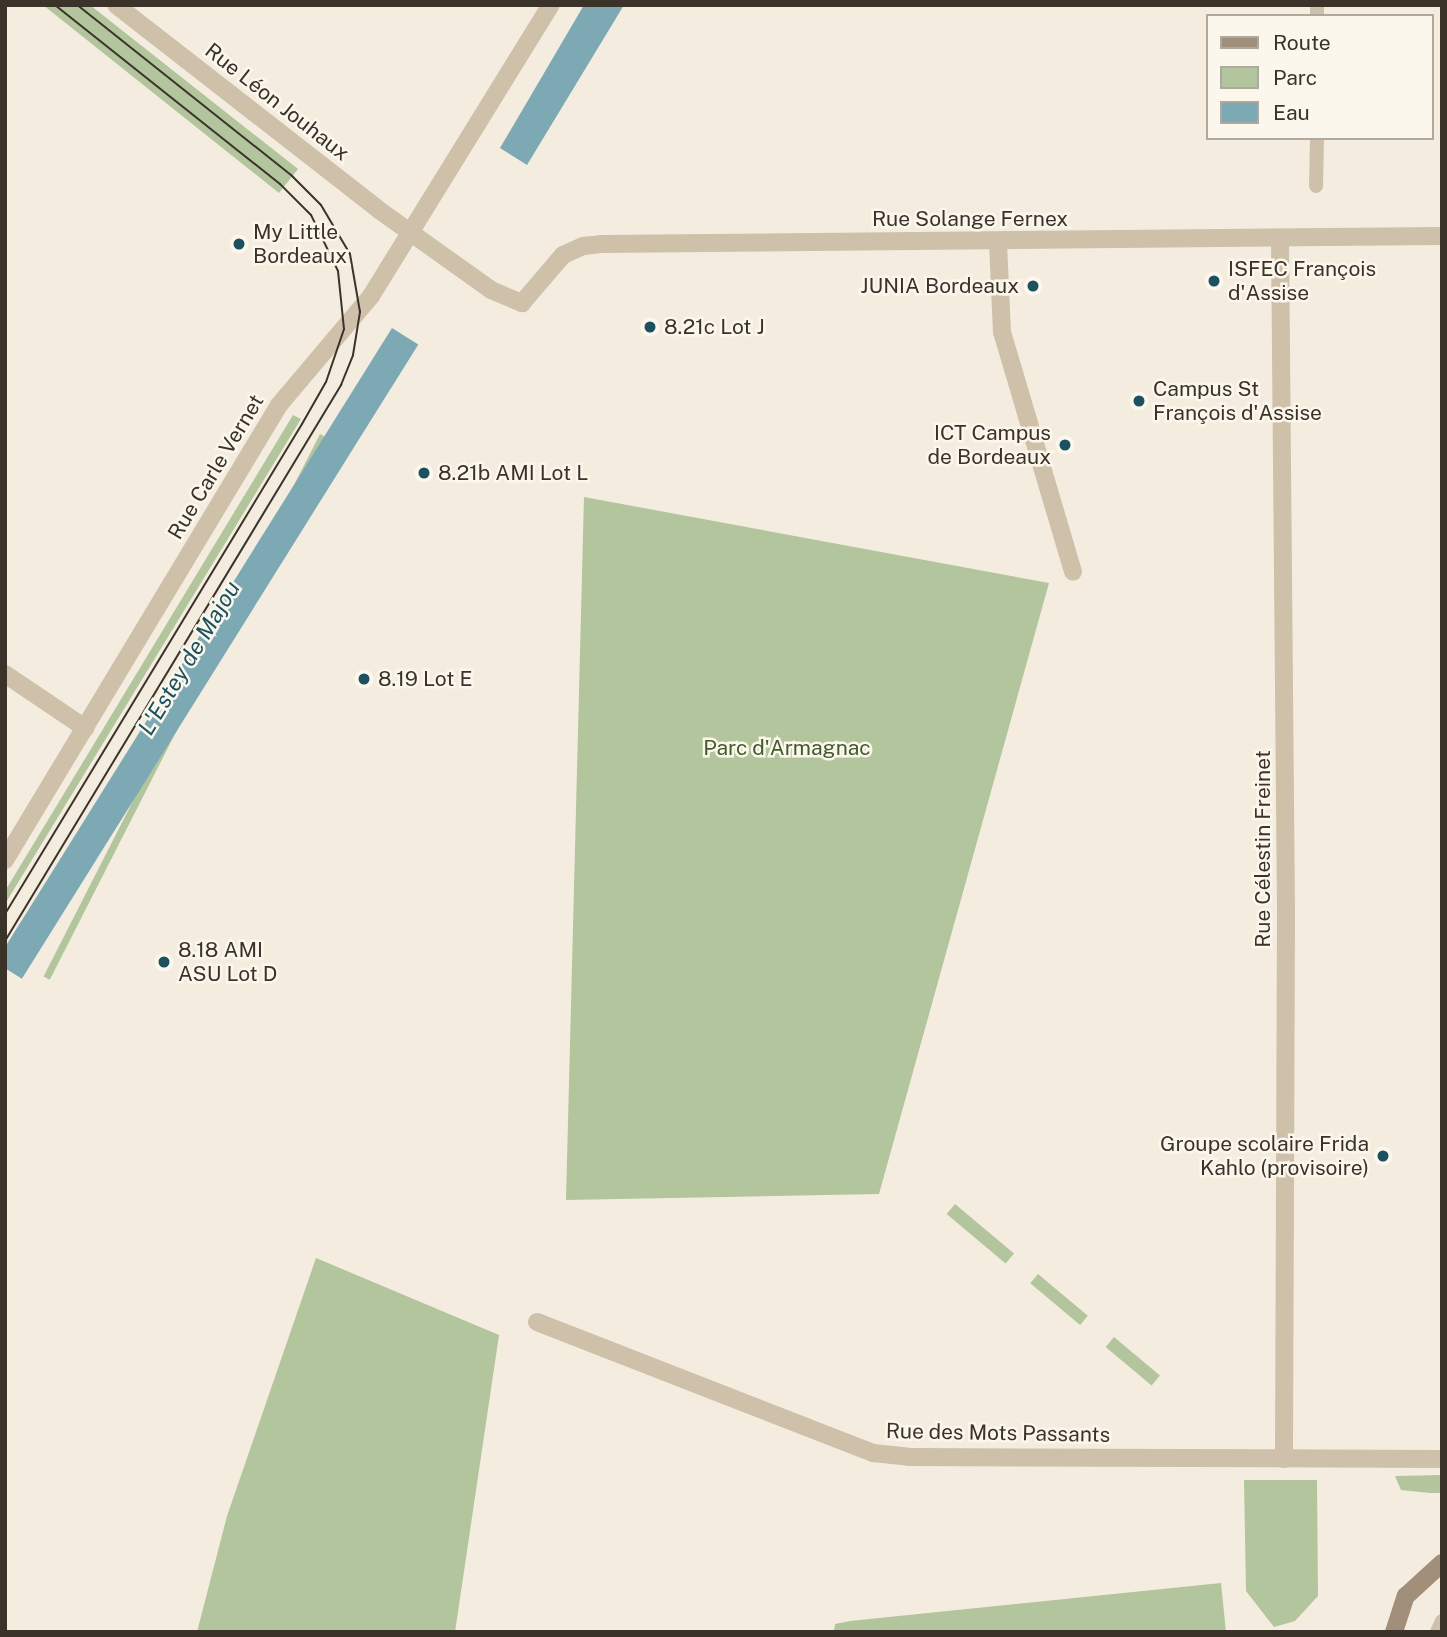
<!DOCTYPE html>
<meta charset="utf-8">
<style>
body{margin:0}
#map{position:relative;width:1447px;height:1637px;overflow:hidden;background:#f4eddf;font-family:"Public Sans",sans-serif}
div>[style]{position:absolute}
.green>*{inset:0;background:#b2c59d;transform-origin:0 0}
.water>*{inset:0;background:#7ca9b4;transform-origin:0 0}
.service>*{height:14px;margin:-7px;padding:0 7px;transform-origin:7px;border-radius:7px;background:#cec0a9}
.minor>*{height:18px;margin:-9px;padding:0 9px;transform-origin:9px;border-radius:9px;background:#cec0a9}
.secondary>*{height:18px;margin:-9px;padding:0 9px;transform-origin:9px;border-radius:9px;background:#a28f7a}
.tram>*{height:2px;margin:-1px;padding:0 1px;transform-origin:1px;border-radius:1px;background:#3b322a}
.dots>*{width:19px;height:19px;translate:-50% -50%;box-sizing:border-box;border:4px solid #fbf7ec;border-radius:50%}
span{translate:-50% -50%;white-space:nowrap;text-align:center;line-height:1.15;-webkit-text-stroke:5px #fbf7ec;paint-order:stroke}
.street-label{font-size:21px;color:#3b322a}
.poi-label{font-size:21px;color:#3b322a}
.left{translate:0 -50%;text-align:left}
.right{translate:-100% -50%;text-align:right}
.park-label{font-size:21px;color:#425b2c}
.water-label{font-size:23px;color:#1c515f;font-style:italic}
.frame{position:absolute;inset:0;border:7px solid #3b322a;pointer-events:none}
.legend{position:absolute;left:1206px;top:14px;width:228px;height:126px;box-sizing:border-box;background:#fbf7ec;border:2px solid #aea89e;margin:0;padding:9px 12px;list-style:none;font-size:21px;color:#3b322a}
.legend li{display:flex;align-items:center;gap:14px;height:35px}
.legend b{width:35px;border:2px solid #aea89e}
</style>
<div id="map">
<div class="green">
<div style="clip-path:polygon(43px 5px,90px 5px,298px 169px,279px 193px)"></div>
<div style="clip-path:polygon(293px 415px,301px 419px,5px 904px,5px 891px)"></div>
<div style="left:320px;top:434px;width:7px;height:609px;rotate:27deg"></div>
<div style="clip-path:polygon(584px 497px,1049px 583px,879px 1194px,566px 1200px)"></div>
<div style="left:955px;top:1204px;width:77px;height:13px;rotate:40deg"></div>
<div style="clip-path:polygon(316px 1258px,499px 1335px,455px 1632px,197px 1632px,227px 1516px)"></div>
<div style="left:1038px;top:1274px;width:65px;height:12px;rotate:40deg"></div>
<div style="left:1114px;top:1337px;width:60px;height:13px;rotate:40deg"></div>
<div style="clip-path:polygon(1442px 1475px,1442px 1493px,1430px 1493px,1401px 1490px,1395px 1476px)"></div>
<div style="clip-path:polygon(1244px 1480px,1317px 1480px,1318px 1596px,1295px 1621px,1274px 1627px,1246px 1591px)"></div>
<div style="clip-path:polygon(1221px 1583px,1226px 1632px,834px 1632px,835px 1624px,850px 1621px)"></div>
</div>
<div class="water">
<div style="clip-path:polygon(584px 5px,624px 5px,527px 165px,500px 148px)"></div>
<div style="left:392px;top:328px;width:31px;height:748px;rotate:32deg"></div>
</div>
<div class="service">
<div style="left:1317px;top:16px;width:11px;rotate:-90deg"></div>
<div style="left:1316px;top:186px;width:48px;rotate:-88.8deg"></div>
<div style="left:1437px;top:1632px;width:12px;rotate:-66deg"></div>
</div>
<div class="minor">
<div style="left:116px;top:5px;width:333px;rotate:37.9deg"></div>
<div style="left:379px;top:210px;width:138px;rotate:35.5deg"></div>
<div style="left:491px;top:290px;width:34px;rotate:23deg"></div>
<div style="left:522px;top:303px;width:63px;rotate:-49.5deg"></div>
<div style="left:563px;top:255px;width:22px;rotate:-24deg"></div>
<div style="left:583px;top:246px;width:18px;rotate:-6deg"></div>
<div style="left:601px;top:244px;width:841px;rotate:-0.55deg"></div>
<div style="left:1280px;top:238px;width:673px;rotate:89.49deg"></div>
<div style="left:1286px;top:911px;width:548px;rotate:90.21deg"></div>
<div style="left:998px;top:242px;width:90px;rotate:87.5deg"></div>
<div style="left:1002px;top:332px;width:250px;rotate:73.5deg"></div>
<div style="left:5px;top:674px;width:97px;rotate:34deg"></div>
<div style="left:5px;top:860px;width:531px;rotate:-58.94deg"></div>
<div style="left:279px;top:405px;width:143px;rotate:-49.8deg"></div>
<div style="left:371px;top:296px;width:342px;rotate:-58.3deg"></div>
<div style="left:537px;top:1322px;width:361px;rotate:21.3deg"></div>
<div style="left:873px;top:1453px;width:36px;rotate:6deg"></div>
<div style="left:909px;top:1457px;width:533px;rotate:0.21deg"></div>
</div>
<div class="secondary">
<div style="left:1394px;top:1632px;width:38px;rotate:-72deg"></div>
<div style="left:1406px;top:1596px;width:49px;rotate:-42.5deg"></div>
</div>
<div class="tram">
<div style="left:5px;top:914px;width:573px;rotate:-58.78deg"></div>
<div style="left:302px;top:424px;width:48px;rotate:-60.3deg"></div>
<div style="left:326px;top:382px;width:56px;rotate:-71.2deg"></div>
<div style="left:344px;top:329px;width:58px;rotate:-95.9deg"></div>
<div style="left:338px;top:271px;width:62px;rotate:-115.7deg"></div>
<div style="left:311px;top:215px;width:44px;rotate:-135deg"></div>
<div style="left:280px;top:184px;width:288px;rotate:-141.5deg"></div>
<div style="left:5px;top:941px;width:650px;rotate:-58.85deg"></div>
<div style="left:341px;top:385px;width:32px;rotate:-68deg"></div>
<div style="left:353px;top:355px;width:44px;rotate:-80.8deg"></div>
<div style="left:360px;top:312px;width:59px;rotate:-99.8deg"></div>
<div style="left:350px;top:254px;width:57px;rotate:-120.6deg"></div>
<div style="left:321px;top:205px;width:42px;rotate:-135deg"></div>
<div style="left:291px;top:175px;width:273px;rotate:-141.5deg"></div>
</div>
<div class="dots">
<div style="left:239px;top:244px;background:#1c515f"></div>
<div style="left:1214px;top:281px;background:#1c515f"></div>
<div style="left:1033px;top:286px;background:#1c515f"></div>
<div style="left:650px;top:327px;background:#1c515f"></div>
<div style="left:1139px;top:401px;background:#1c515f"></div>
<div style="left:1065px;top:445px;background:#1c515f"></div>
<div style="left:424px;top:473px;background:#1c515f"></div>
<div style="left:364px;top:679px;background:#1c515f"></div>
<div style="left:164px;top:962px;background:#1c515f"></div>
<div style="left:1383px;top:1156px;background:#1c515f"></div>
</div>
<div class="street-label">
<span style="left:277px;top:102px;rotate:38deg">Rue Léon Jouhaux</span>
<span style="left:970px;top:219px">Rue Solange Fernex</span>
<span style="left:216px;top:467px;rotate:-59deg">Rue Carle Vernet</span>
<span style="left:1263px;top:849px;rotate:-90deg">Rue Célestin Freinet</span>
<span style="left:998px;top:1433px;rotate:1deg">Rue des Mots Passants</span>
</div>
<div class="poi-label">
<span class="left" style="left:253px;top:244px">My Little<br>Bordeaux</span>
<span class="left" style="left:1228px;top:281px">ISFEC François<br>d'Assise</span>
<span class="right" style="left:1019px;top:286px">JUNIA Bordeaux</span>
<span class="left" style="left:664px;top:327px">8.21c Lot J</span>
<span class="left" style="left:1153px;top:401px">Campus St<br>François d'Assise</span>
<span class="right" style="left:1051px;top:445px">ICT Campus<br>de Bordeaux</span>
<span class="left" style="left:438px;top:473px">8.21b AMI Lot L</span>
<span class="left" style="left:378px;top:679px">8.19 Lot E</span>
<span class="left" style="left:178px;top:962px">8.18 AMI<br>ASU Lot D</span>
<span class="right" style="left:1369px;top:1156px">Groupe scolaire Frida<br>Kahlo (provisoire)</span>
</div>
<div class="park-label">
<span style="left:787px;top:748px">Parc d'Armagnac</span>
</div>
<div class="water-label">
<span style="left:189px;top:658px;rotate:-59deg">L'Estey de Majou</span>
</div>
<div class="frame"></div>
<ul class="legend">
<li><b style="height:9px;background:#a28f7a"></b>Route</li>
<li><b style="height:19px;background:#b2c59d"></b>Parc</li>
<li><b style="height:19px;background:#7ca9b4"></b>Eau</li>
</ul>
</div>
